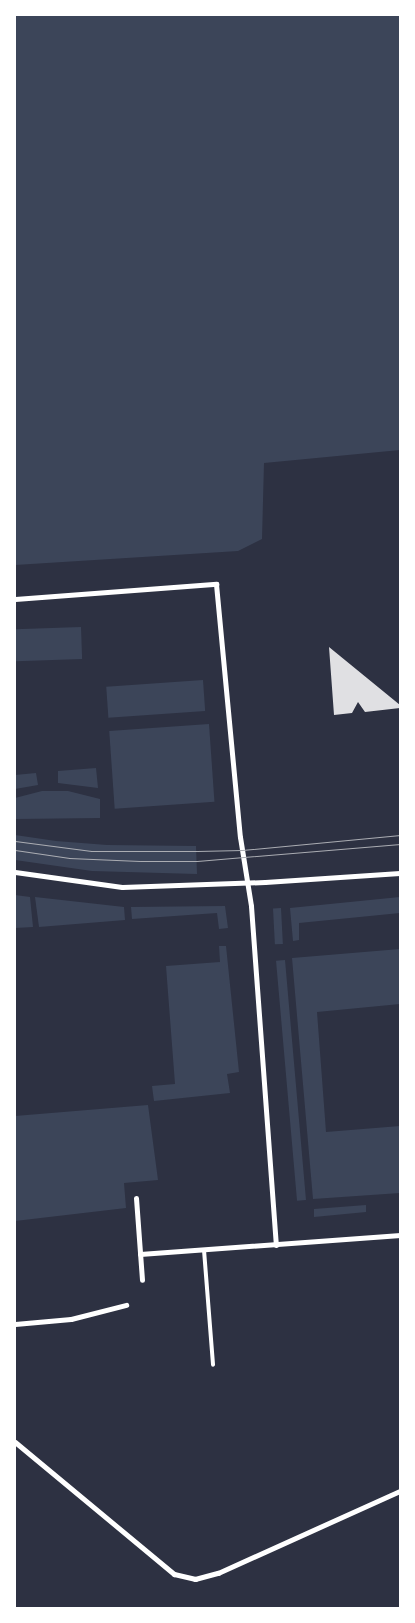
<!DOCTYPE html>
<style>
body{margin:0}
#map{position:relative;width:415px;height:1623px;overflow:hidden;background:#2d3142;font-family:"Fira Sans",sans-serif}
div>[style]{position:absolute}
.green>*{inset:0;background:#3c4559;transform-origin:0 0}
.building>*{inset:0;background:#e0e0e3}
.service>*{height:4px;margin:-2px;padding:0 2px;transform-origin:2px;border-radius:2px;background:#fff}
.minor>*{height:5px;margin:-2.5px;padding:0 2.5px;transform-origin:2.5px;border-radius:2.5px;background:#fff}
.tram>*{height:1px;margin:-0.5px;padding:0 0.5px;transform-origin:0.5px;border-radius:0.5px;background:#abadb3}
span{translate:-50% -50%;white-space:nowrap;text-align:center;line-height:1.15;-webkit-text-stroke:4px #fff;paint-order:stroke}
.frame{position:absolute;inset:0;border:16px solid #fff;pointer-events:none}
</style>
<div id="map">
<div class="green">
<div style="clip-path:polygon(15px 15px,400px 15px,400px 450px,264px 463px,262px 539px,238px 551px,15px 565px)"></div>
<div style="left:81px;top:627px;width:32px;height:66px;rotate:88deg"></div>
<div style="left:203px;top:680px;width:31px;height:97px;rotate:86deg"></div>
<div style="left:209px;top:724px;width:78px;height:100px;rotate:86deg"></div>
<div style="clip-path:polygon(96px 768px,98px 788px,58px 783px,58px 771px)"></div>
<div style="clip-path:polygon(36px 773px,38px 785px,15px 789px,15px 775px)"></div>
<div style="clip-path:polygon(42px 791px,68px 791px,100px 799px,100px 818px,15px 819px,15px 798px)"></div>
<div style="clip-path:polygon(15px 835px,56px 841px,107px 845px,196px 846px,197px 874px,92px 871px,15px 860px)"></div>
<div style="clip-path:polygon(15px 895px,30px 897px,33px 927px,15px 928px)"></div>
<div style="clip-path:polygon(35px 897px,124px 907px,125px 920px,39px 927px)"></div>
<div style="clip-path:polygon(400px 897px,400px 913px,299px 923px,299px 940px,293px 941px,290px 908px)"></div>
<div style="clip-path:polygon(225px 906px,228px 928px,219px 929px,217px 913px,132px 919px,131px 907px)"></div>
<div style="left:281px;top:908px;width:36px;height:8px;rotate:87deg"></div>
<div style="clip-path:polygon(219px 946px,226px 946px,239px 1072px,227px 1074px,230px 1093px,154px 1101px,152px 1086px,175px 1084px,166px 966px,220px 962px)"></div>
<div style="clip-path:polygon(400px 949px,400px 1004px,317px 1012px,326px 1132px,400px 1126px,400px 1193px,313px 1199px,292px 958px)"></div>
<div style="left:285px;top:960px;width:241px;height:9px;rotate:85deg"></div>
<div style="clip-path:polygon(148px 1105px,158px 1180px,124px 1183px,126px 1208px,15px 1221px,15px 1116px)"></div>
<div style="clip-path:polygon(366px 1205px,366px 1212px,314px 1217px,314px 1209px)"></div>
</div>
<div class="building">
<div style="clip-path:polygon(329px 647px,400px 705px,400px 708px,365px 712px,358px 702px,352px 713px,334px 715px)"></div>
</div>
<div class="service">
<div style="left:204px;top:1250px;width:115px;rotate:85.5deg"></div>
</div>
<div class="minor">
<div style="left:15px;top:599px;width:202px;rotate:-4.3deg"></div>
<div style="left:216px;top:584px;width:254px;rotate:84.6deg"></div>
<div style="left:240px;top:837px;width:70px;rotate:80.9deg"></div>
<div style="left:251px;top:906px;width:340px;rotate:85.8deg"></div>
<div style="left:15px;top:872px;width:108px;rotate:8deg"></div>
<div style="left:122px;top:887px;width:143px;rotate:-2deg"></div>
<div style="left:265px;top:882px;width:135px;rotate:-3.8deg"></div>
<div style="left:136px;top:1198px;width:82px;rotate:85.8deg"></div>
<div style="left:140px;top:1254px;width:261px;rotate:-4.2deg"></div>
<div style="left:15px;top:1324px;width:56px;rotate:-5.1deg"></div>
<div style="left:71px;top:1319px;width:57px;rotate:-14.3deg"></div>
<div style="left:15px;top:1442px;width:207px;rotate:39.7deg"></div>
<div style="left:174px;top:1574px;width:22px;rotate:13deg"></div>
<div style="left:195px;top:1579px;width:24px;rotate:-15deg"></div>
<div style="left:218px;top:1573px;width:200px;rotate:-24.3deg"></div>
</div>
<div class="tram">
<div style="left:15px;top:841px;width:77px;rotate:7.5deg"></div>
<div style="left:91px;top:851px;width:106px"></div>
<div style="left:197px;top:851px;width:45px;rotate:-1.3deg"></div>
<div style="left:242px;top:850px;width:159px;rotate:-5.4deg"></div>
<div style="left:15px;top:850px;width:55px;rotate:8.4deg"></div>
<div style="left:69px;top:858px;width:71px;rotate:2.4deg"></div>
<div style="left:140px;top:861px;width:57px"></div>
<div style="left:197px;top:861px;width:204px;rotate:-4.8deg"></div>
</div>
<div class="frame"></div>
</div>
